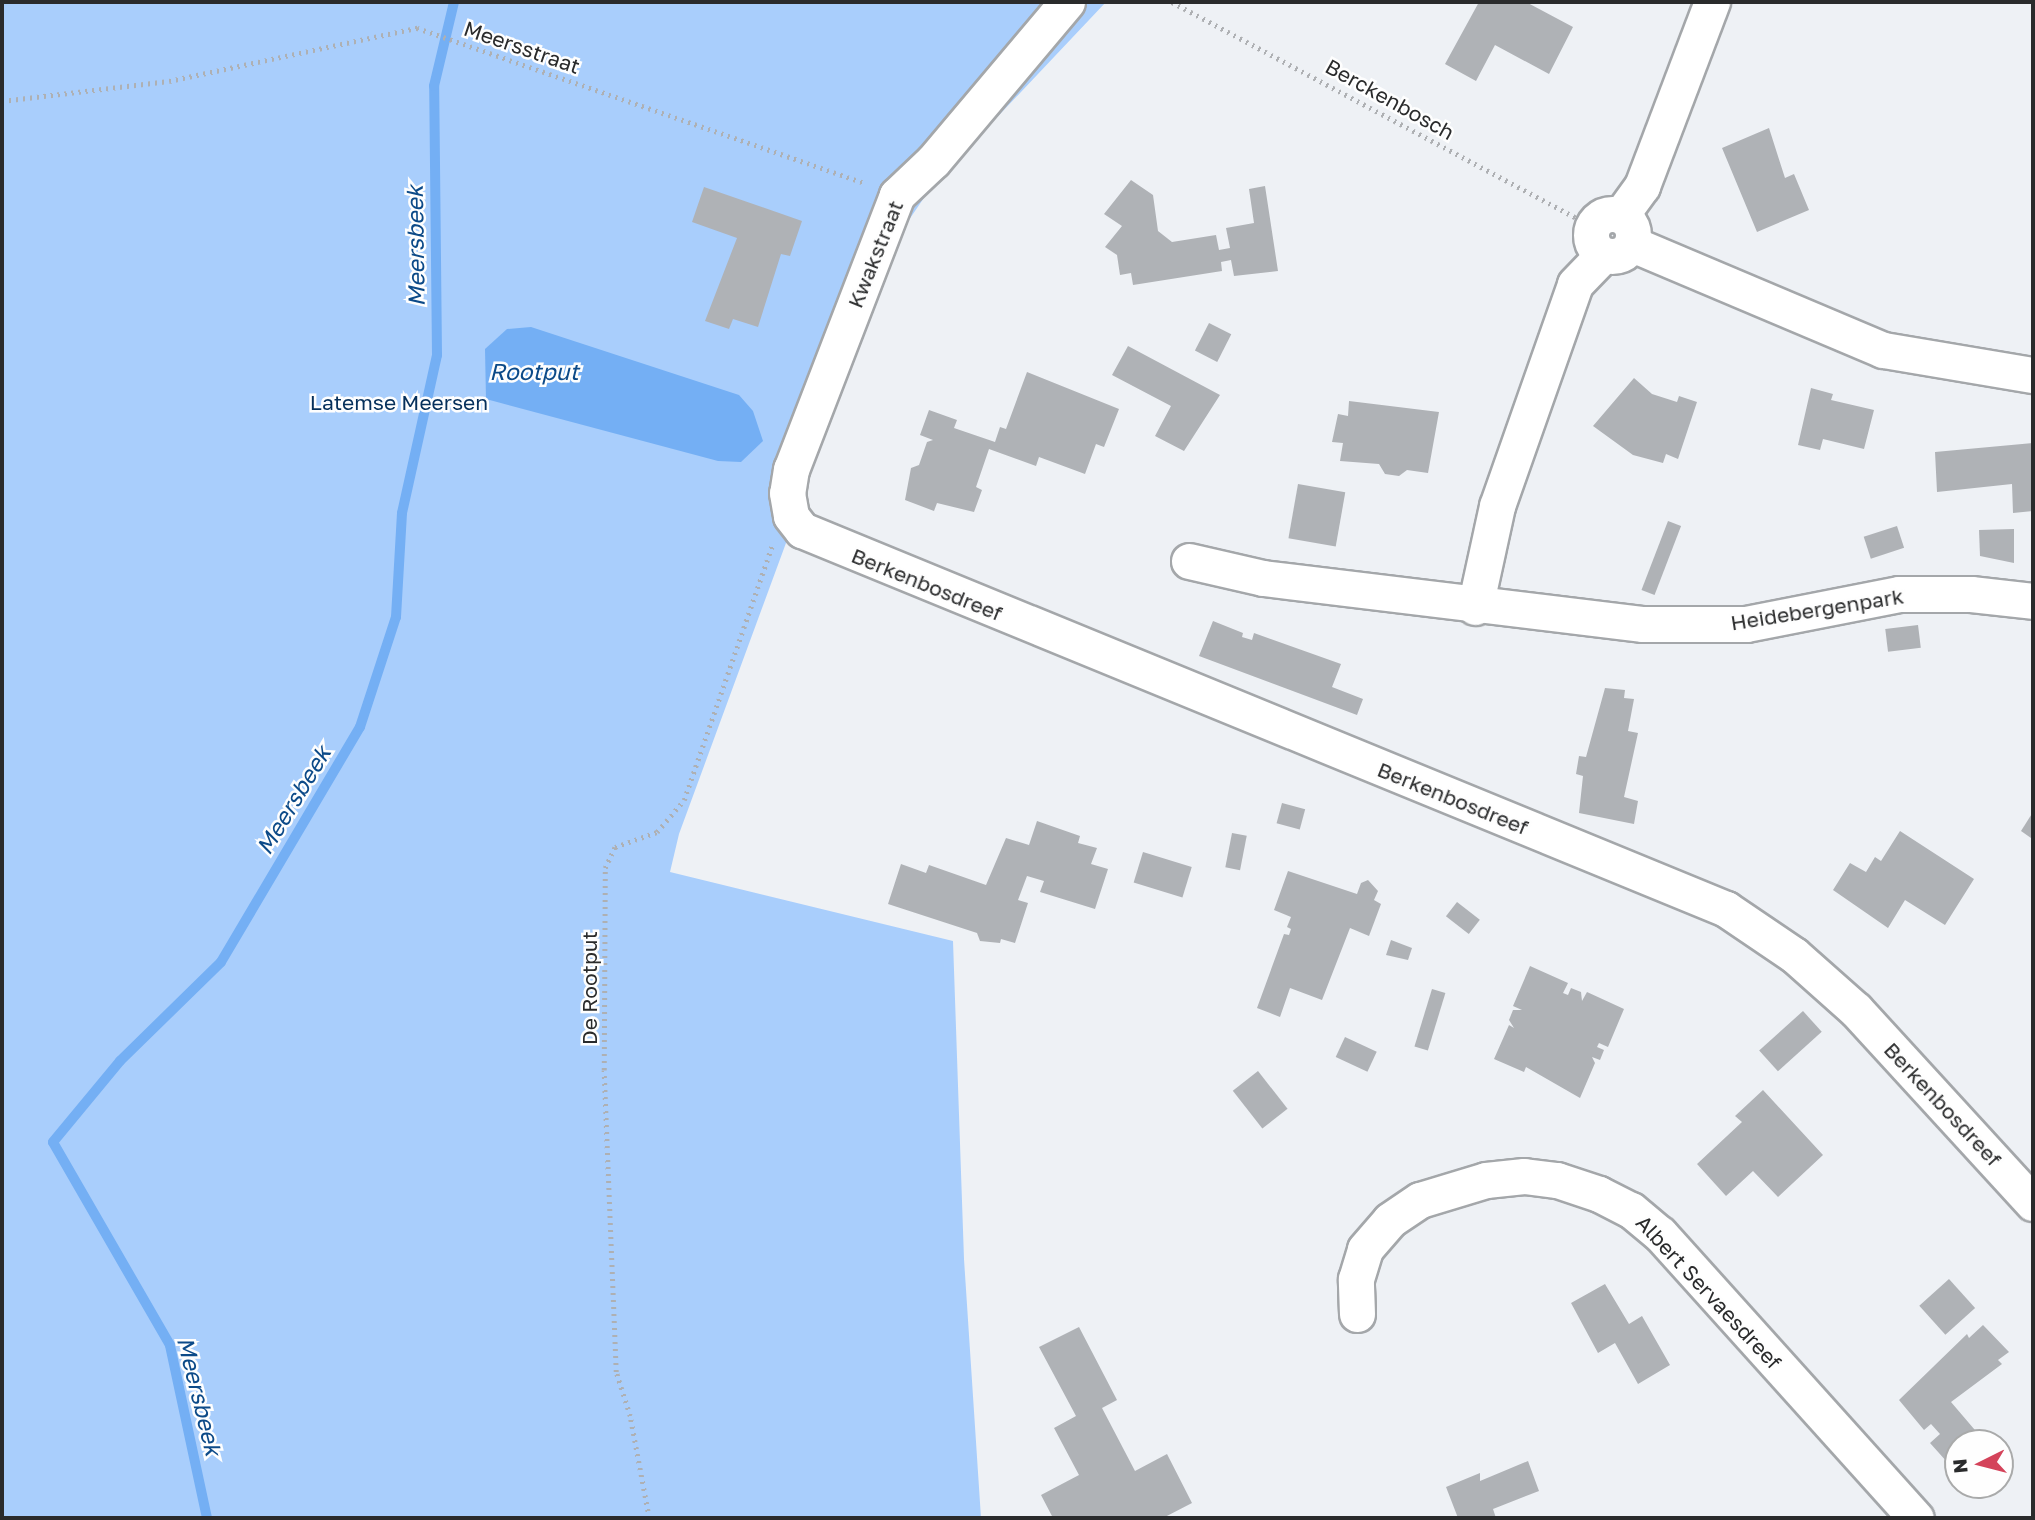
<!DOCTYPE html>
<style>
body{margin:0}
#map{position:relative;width:2035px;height:1520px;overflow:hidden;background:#eef1f5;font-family:"Golos Text",sans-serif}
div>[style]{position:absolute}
.green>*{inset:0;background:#a9cefc}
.water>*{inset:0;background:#74aff4}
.stream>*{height:10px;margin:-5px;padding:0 5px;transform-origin:5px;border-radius:5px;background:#74aff4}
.building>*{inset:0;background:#afb2b6;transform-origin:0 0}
.path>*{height:4.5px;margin-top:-2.25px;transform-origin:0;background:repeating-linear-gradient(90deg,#aeb0b3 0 2px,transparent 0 7px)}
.roads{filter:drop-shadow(2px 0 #a4a7aa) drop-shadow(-2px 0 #a4a7aa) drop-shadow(0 2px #a4a7aa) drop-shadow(0 -2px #a4a7aa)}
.street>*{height:35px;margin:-17.5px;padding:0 17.5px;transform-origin:17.5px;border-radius:17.5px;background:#fff}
.street>.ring{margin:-17.5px;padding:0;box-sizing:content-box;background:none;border:35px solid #fff;border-radius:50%}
span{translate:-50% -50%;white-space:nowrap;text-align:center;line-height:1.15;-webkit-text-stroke:5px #fefefe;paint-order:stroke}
.street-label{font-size:21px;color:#2a2b2c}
.park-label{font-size:21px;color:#06305b}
.water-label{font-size:23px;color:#0c4a88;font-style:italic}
.frame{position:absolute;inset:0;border:4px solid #2a2b2c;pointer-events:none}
.north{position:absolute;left:1944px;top:1429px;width:70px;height:70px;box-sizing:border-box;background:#fefefe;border:2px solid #a9aaaa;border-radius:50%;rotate:264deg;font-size:19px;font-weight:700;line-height:28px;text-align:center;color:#2a2b2c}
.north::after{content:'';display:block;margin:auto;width:24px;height:32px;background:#d4435a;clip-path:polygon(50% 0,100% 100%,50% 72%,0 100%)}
</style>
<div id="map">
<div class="green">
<div style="clip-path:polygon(2px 2px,1106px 2px,932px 186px,879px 264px,786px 543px,679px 834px,670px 872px,953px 941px,964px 1259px,981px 1518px,2px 1518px)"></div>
</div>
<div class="water">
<div style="clip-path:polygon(531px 327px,739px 395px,753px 411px,763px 441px,741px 462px,718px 461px,486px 399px,485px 349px,507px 329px)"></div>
</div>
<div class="stream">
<div style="left:207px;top:1518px;width:177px;rotate:-102.1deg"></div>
<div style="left:170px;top:1345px;width:234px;rotate:-120deg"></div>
<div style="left:53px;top:1142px;width:105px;rotate:-50.4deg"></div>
<div style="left:120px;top:1061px;width:141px;rotate:-44.4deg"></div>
<div style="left:221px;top:962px;width:273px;rotate:-59.4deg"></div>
<div style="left:360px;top:727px;width:116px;rotate:-71.9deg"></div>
<div style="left:396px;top:617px;width:104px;rotate:-86.7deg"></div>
<div style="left:402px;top:513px;width:162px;rotate:-77.5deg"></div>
<div style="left:437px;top:355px;width:269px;rotate:-90.6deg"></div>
<div style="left:434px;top:86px;width:86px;rotate:-76.6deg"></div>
</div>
<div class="building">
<div style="clip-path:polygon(1479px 2px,1526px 2px,1573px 27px,1549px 74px,1495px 45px,1476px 81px,1445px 64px)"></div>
<div style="clip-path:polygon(1769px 128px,1785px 178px,1794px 174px,1809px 210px,1757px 232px,1722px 148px)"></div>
<div style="clip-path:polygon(1131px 180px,1153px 195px,1158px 231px,1172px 242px,1216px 235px,1219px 250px,1230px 248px,1226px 228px,1254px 223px,1249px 189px,1265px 186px,1278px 271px,1234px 276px,1231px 260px,1221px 262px,1222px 271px,1133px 285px,1131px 273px,1120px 275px,1117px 255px,1105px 247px,1122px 226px,1104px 214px)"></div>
<div style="clip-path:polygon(704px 187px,802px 221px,790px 256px,781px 254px,758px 327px,733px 319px,729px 329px,705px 321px,737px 238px,692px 222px)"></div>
<div style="left:1209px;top:323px;width:25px;height:31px;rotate:27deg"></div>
<div style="clip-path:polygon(1128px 346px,1220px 395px,1184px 451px,1155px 436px,1171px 406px,1112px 375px)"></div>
<div style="clip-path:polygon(1027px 372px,1119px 409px,1104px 447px,1096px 444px,1085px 474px,1039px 457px,1036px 466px,989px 449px,976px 487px,982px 490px,974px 512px,937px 503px,934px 511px,905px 500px,911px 468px,919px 465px,927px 442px,933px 440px,920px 435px,929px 410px,957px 420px,954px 428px,995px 442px,1000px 427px,1006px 429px)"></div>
<div style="clip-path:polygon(1634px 378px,1652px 394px,1677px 402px,1679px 396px,1697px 402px,1678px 459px,1666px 454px,1663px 463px,1633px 455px,1593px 426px)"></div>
<div style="clip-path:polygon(1811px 388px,1833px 394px,1831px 400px,1874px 410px,1864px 449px,1823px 439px,1820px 450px,1798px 445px)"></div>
<div style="clip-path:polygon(1349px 401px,1439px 412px,1428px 473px,1407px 470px,1399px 476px,1385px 474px,1379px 464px,1340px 461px,1343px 443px,1332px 442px,1338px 414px,1348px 416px)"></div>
<div style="clip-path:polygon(2033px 443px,2033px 511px,2013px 513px,2012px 484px,1937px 492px,1935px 452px)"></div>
<div style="left:1298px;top:484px;width:48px;height:55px;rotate:10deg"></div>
<div style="left:1668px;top:521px;width:14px;height:74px;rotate:21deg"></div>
<div style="left:1897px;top:526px;width:23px;height:35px;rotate:72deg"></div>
<div style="clip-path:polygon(2014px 529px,2014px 563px,1980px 556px,1979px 530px)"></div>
<div style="clip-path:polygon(1213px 621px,1243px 633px,1242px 637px,1252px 640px,1254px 633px,1341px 664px,1332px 687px,1363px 699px,1357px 715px,1199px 656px)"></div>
<div style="left:1918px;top:625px;width:23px;height:33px;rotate:83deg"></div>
<div style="clip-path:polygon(1605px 688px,1625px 690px,1624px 698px,1634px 699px,1628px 731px,1638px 733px,1624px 797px,1638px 801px,1634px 824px,1579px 813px,1583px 776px,1576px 774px,1579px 756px,1586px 757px)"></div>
<div style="left:1282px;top:803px;width:24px;height:21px;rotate:15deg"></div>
<div style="clip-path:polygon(2033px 812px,2033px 834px,2031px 838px,2021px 831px)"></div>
<div style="clip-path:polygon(1037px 821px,1080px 836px,1078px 843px,1097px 848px,1091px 864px,1108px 869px,1095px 909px,1040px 892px,1044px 881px,1027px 876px,1018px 900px,1028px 903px,1015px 943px,1001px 939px,1000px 943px,980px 941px,977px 933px,888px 904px,901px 864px,926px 873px,929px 865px,986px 885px,1006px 838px,1029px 845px)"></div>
<div style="clip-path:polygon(1900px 831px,1974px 879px,1945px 925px,1905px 900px,1888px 928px,1833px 890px,1850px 863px,1866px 872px,1875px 857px,1881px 861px)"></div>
<div style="left:1232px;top:833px;width:15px;height:35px;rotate:11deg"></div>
<div style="left:1143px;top:852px;width:51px;height:32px;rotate:17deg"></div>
<div style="clip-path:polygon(1288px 871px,1357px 894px,1361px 883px,1368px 880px,1378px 891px,1374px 900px,1381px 904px,1369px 936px,1350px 928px,1322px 1000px,1290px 988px,1280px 1017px,1257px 1008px,1284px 934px,1289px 935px,1291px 929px,1287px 927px,1291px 917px,1274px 910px)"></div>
<div style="left:1457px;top:902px;width:29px;height:18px;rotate:38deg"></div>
<div style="clip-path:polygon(1391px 940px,1412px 948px,1408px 960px,1386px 955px)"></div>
<div style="clip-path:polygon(1530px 966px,1568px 983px,1563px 993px,1568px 995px,1571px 988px,1581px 992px,1582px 1001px,1587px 992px,1624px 1009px,1608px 1047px,1599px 1043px,1597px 1047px,1604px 1050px,1600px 1060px,1592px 1057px,1595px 1063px,1580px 1098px,1526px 1067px,1524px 1072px,1494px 1059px,1509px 1025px,1514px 1028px,1509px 1020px,1513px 1010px,1522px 1010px,1513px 1006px)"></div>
<div style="left:1432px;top:989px;width:14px;height:60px;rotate:17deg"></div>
<div style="left:1803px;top:1011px;width:28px;height:59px;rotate:48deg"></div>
<div style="left:1345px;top:1037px;width:35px;height:22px;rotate:25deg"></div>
<div style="left:1258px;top:1071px;width:48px;height:32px;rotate:52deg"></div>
<div style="clip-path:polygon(1763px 1090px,1823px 1155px,1778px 1197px,1753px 1171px,1726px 1196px,1697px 1164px,1742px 1122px,1735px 1116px)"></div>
<div style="left:1949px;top:1279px;width:39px;height:40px;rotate:48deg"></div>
<div style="clip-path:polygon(1605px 1284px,1629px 1324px,1642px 1316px,1670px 1365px,1638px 1384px,1615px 1343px,1598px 1353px,1571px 1303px)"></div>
<div style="clip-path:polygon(1983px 1325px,2009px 1352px,1998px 1360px,2002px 1364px,1951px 1402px,1986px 1443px,1958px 1443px,1956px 1472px,1930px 1443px,1940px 1434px,1931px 1424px,1924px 1430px,1899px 1400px,1967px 1334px,1969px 1338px)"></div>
<div style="clip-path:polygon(1079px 1327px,1117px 1400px,1102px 1408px,1135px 1471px,1167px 1454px,1192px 1503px,1163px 1518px,1053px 1518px,1041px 1495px,1079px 1475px,1054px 1428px,1076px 1416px,1039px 1347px)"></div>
<div style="clip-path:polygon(1528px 1461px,1539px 1491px,1493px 1509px,1496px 1518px,1458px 1518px,1446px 1487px,1480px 1473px,1480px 1481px)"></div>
</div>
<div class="path">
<div style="left:1172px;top:2px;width:472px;rotate:28.1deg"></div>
<div style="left:2px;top:101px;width:168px;rotate:-6.8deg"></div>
<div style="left:169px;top:81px;width:254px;rotate:-12.1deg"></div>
<div style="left:417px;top:28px;width:473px;rotate:19.1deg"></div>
<div style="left:649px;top:1518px;width:104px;rotate:-100.6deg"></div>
<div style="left:630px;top:1416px;width:46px;rotate:-107.7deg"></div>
<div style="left:616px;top:1372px;width:302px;rotate:-92.3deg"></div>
<div style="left:604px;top:1070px;width:202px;rotate:-89.7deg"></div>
<div style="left:605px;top:868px;width:23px;rotate:-65deg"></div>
<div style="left:615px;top:847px;width:45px;rotate:-19.7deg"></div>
<div style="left:657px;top:832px;width:42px;rotate:-49.8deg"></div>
<div style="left:684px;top:800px;width:269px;rotate:-70.9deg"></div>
</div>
<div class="roads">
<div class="street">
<div style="left:1067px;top:2px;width:208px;rotate:130.1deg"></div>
<div style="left:933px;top:161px;width:50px;rotate:136.6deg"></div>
<div style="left:897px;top:195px;width:294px;rotate:111.1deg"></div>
<div style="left:791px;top:469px;width:24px;rotate:99deg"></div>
<div style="left:787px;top:493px;width:23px;rotate:80deg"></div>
<div style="left:791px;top:516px;width:18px;rotate:52deg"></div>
<div style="left:802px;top:530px;width:999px;rotate:22.3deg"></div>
<div style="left:1726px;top:909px;width:82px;rotate:34.1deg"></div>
<div style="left:1794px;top:955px;width:83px;rotate:41.6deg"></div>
<div style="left:1856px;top:1010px;width:262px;rotate:47.5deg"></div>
<div class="ring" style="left:1591px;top:214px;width:7px;height:7px"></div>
<div style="left:1621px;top:215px;width:36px;rotate:-54deg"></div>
<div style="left:1642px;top:186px;width:197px;rotate:-69.2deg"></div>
<div style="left:1632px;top:244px;width:272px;rotate:22.9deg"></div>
<div style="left:1883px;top:350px;width:152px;rotate:9.5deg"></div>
<div style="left:1189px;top:561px;width:76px;rotate:12.9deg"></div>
<div style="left:1263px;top:578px;width:383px;rotate:6.9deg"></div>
<div style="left:1643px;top:624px;width:103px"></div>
<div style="left:1746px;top:624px;width:156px;rotate:-11.1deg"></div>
<div style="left:1899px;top:594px;width:72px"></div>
<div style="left:1971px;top:594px;width:62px;rotate:6.4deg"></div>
<div style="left:1475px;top:607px;width:103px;rotate:-77.7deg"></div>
<div style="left:1497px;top:506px;width:235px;rotate:-70.6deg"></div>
<div style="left:1575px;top:284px;width:40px;rotate:-46deg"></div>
<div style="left:1357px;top:1314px;width:35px;rotate:-92deg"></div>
<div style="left:1356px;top:1279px;width:31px;rotate:-73deg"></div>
<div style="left:1365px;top:1249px;width:38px;rotate:-49deg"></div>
<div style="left:1390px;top:1220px;width:36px;rotate:-34deg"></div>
<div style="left:1420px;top:1200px;width:69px;rotate:-16.9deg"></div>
<div style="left:1486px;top:1180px;width:38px;rotate:-6deg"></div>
<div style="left:1524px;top:1176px;width:33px;rotate:7deg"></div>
<div style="left:1557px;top:1180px;width:44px;rotate:18.4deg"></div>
<div style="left:1599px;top:1194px;width:36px;rotate:27deg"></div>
<div style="left:1631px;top:1210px;width:38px;rotate:40deg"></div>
<div style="left:1660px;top:1234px;width:382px;rotate:48deg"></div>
</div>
</div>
<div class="street-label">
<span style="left:522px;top:47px;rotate:19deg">Meersstraat</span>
<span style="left:1390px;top:99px;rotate:29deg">Berckenbosch</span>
<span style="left:875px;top:254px;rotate:-68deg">Kwakstraat</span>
<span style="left:927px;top:584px;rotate:22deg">Berkenbosdreef</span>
<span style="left:1817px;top:609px;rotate:-9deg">Heidebergenpark</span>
<span style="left:1453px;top:798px;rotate:22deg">Berkenbosdreef</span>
<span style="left:589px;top:988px;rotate:-90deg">De Rootput</span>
<span style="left:1943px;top:1104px;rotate:47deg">Berkenbosdreef</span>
<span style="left:1709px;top:1292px;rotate:47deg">Albert Servaesdreef</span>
</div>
<div class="park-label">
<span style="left:399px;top:402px">Latemse Meersen</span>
</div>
<div class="water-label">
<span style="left:415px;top:246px;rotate:-91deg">Meersbeek</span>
<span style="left:534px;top:371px">Rootput</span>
<span style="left:293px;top:800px;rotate:-59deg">Meersbeek</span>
<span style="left:200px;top:1396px;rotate:76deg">Meersbeek</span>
</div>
<div class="frame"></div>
<div class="north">N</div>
</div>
